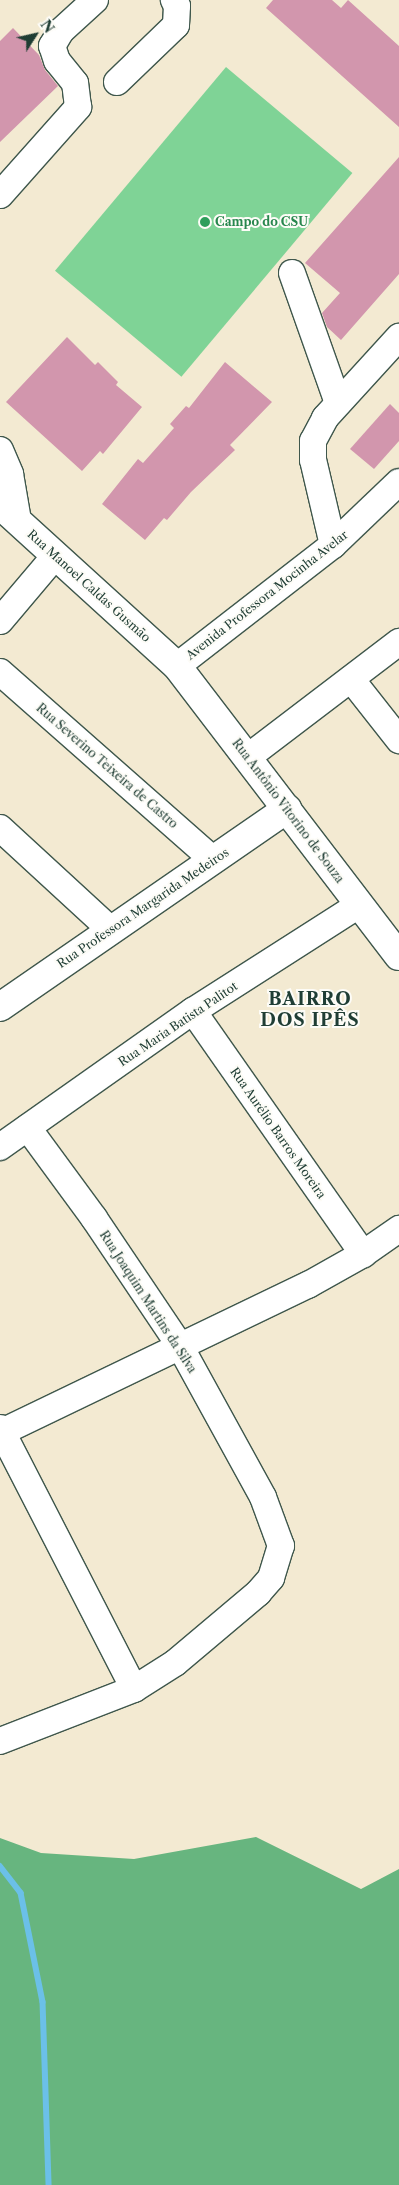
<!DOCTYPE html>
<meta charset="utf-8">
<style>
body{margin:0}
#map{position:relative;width:399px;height:2185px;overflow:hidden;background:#f3ead2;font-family:"Libre Caslon Text",serif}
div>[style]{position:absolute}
.green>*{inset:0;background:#7fd396;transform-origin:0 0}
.forest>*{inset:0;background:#67b57f}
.stream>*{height:5.5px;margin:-2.75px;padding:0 2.75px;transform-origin:2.75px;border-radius:2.75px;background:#6bc0e8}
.building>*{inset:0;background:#d296ad}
.roads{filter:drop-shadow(1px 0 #3f574c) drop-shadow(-1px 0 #3f574c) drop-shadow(0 1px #3f574c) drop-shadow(0 -1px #3f574c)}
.minor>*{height:26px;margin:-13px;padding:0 13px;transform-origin:13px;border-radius:13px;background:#fff}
.major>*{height:28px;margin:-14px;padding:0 14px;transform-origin:14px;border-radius:14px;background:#fff}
.dots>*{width:14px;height:14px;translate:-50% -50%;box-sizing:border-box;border:2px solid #fdfcf7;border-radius:50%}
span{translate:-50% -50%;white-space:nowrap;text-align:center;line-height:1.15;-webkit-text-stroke:4px #fdfcf7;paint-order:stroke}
.leisure-label{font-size:12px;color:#27864d;font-weight:700}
.left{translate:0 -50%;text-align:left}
.street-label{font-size:12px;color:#1f3d34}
.district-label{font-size:18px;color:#1f3d34;font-weight:700;letter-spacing:1px}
.north{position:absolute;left:10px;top:10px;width:50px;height:50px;-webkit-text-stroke:4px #fdfcf7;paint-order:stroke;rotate:55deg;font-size:14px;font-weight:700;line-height:20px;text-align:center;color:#1f3d34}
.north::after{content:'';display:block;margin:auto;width:18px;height:22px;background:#1f3d34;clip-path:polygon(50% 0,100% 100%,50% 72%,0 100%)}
</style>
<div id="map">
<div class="green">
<div style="left:226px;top:67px;width:165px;height:266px;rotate:40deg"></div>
</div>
<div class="forest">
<div style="clip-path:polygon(256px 1837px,361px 1889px,399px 1869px,399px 2185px,0 2185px,0 1838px,41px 1853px,134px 1859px)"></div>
</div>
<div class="stream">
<div style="left:0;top:1866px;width:34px;rotate:52deg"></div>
<div style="left:21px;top:1893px;width:111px;rotate:78.6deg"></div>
<div style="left:43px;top:2002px;width:183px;rotate:88.1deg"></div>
</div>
<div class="building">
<div style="clip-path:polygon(273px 0,332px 0,341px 8px,348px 0,399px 46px,399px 127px,266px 8px)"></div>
<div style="clip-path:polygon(13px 28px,39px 55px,45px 70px,58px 86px,0 142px,0 41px)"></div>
<div style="clip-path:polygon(399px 157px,399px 274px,341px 340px,327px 327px,322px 313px,340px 293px,305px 263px)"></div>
<div style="clip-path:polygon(67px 337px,95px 365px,98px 362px,118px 382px,116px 385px,142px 407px,103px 454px,100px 451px,82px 471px,6px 402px)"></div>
<div style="clip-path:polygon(225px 362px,272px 402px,230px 445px,235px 450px,191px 492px,167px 520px,164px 518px,145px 540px,102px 504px,138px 459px,143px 463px,174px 428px,170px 424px,186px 406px,189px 408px)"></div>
<div style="clip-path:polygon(390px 404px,399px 413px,399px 441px,374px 469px,350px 449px)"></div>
</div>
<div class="roads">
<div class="minor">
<div style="left:117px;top:82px;width:82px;rotate:-44deg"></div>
<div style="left:176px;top:25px;width:19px;rotate:-87deg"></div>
<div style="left:177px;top:6px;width:7px;rotate:-117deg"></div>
<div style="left:0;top:195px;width:118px;rotate:-48.4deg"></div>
<div style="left:78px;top:107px;width:24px;rotate:-97deg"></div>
<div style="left:75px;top:83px;width:28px;rotate:-129deg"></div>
<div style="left:57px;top:61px;width:16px;rotate:-108deg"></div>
<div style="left:52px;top:46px;width:17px;rotate:-59deg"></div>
<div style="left:61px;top:31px;width:46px;rotate:-42.4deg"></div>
<div style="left:292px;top:273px;width:138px;rotate:70.5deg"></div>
<div style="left:0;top:450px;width:26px;rotate:67deg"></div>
<div style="left:10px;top:474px;width:48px;rotate:80.3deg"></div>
<div style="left:333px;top:545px;width:87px;rotate:-103.2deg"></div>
<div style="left:313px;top:460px;width:19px;rotate:-90deg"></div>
<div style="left:313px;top:441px;width:26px;rotate:-62deg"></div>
<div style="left:325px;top:418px;width:110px;rotate:-47.6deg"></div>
<div style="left:0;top:621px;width:85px;rotate:-49.8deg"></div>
<div style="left:177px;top:666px;width:197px;rotate:-37.8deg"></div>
<div style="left:333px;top:545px;width:91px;rotate:-43.7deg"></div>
<div style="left:0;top:672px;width:284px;rotate:41.4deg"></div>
<div style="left:351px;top:679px;width:78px;rotate:51.8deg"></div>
<div style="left:248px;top:757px;width:190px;rotate:-37.3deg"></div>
<div style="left:0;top:828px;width:151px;rotate:42.6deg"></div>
<div style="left:193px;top:1011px;width:297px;rotate:55deg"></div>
<div style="left:0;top:1147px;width:236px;rotate:-35.2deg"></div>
<div style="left:193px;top:1011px;width:197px;rotate:-32.6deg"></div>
<div style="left:0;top:1428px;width:293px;rotate:62.8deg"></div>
<div style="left:0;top:1433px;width:342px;rotate:-25.7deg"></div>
<div style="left:308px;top:1285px;width:63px;rotate:-29.4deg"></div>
<div style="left:363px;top:1254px;width:44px;rotate:-34.8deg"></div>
<div style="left:0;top:1741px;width:144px;rotate:-21.2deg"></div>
<div style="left:134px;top:1689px;width:49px;rotate:-32.4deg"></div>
<div style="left:175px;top:1663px;width:109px;rotate:-40.1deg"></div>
<div style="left:258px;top:1593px;width:20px;rotate:-49deg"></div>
<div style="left:271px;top:1578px;width:34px;rotate:-73deg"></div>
<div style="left:281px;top:1546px;width:52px;rotate:-110.2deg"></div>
<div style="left:263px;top:1497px;width:172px;rotate:-118.8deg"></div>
<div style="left:180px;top:1346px;width:154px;rotate:-123.9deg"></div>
<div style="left:94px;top:1218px;width:112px;rotate:-126.3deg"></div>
</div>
<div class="major">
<div style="left:0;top:505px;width:239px;rotate:42.3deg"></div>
<div style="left:177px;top:666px;width:365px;rotate:52.6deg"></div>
<div style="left:0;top:1007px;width:349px;rotate:-34.6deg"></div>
</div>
</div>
<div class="dots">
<div style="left:205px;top:222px;background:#2e9e5b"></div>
</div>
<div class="leisure-label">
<span class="left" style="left:215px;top:222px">Campo do CSU</span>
</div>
<div class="street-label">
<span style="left:89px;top:586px;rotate:42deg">Rua Manoel Caldas Gusmão</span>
<span style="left:267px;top:595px;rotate:-38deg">Avenida Professora Mocinha Avelar</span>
<span style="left:107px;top:766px;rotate:41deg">Rua Severino Teixeira de Castro</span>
<span style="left:288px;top:811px;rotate:53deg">Rua Antônio Vitorino de Souza</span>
<span style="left:143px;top:908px;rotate:-34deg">Rua Professora Margarida Medeiros</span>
<span style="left:178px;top:1024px;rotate:-34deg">Rua Maria Batista Palitot</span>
<span style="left:278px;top:1133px;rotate:55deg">Rua Aurélio Barros Moreira</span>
<span style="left:148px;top:1302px;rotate:57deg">Rua Joaquim Martins da Silva</span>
</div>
<div class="district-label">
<span style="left:310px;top:1010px">BAIRRO<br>DOS IPÊS</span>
</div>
<div class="north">N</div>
</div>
